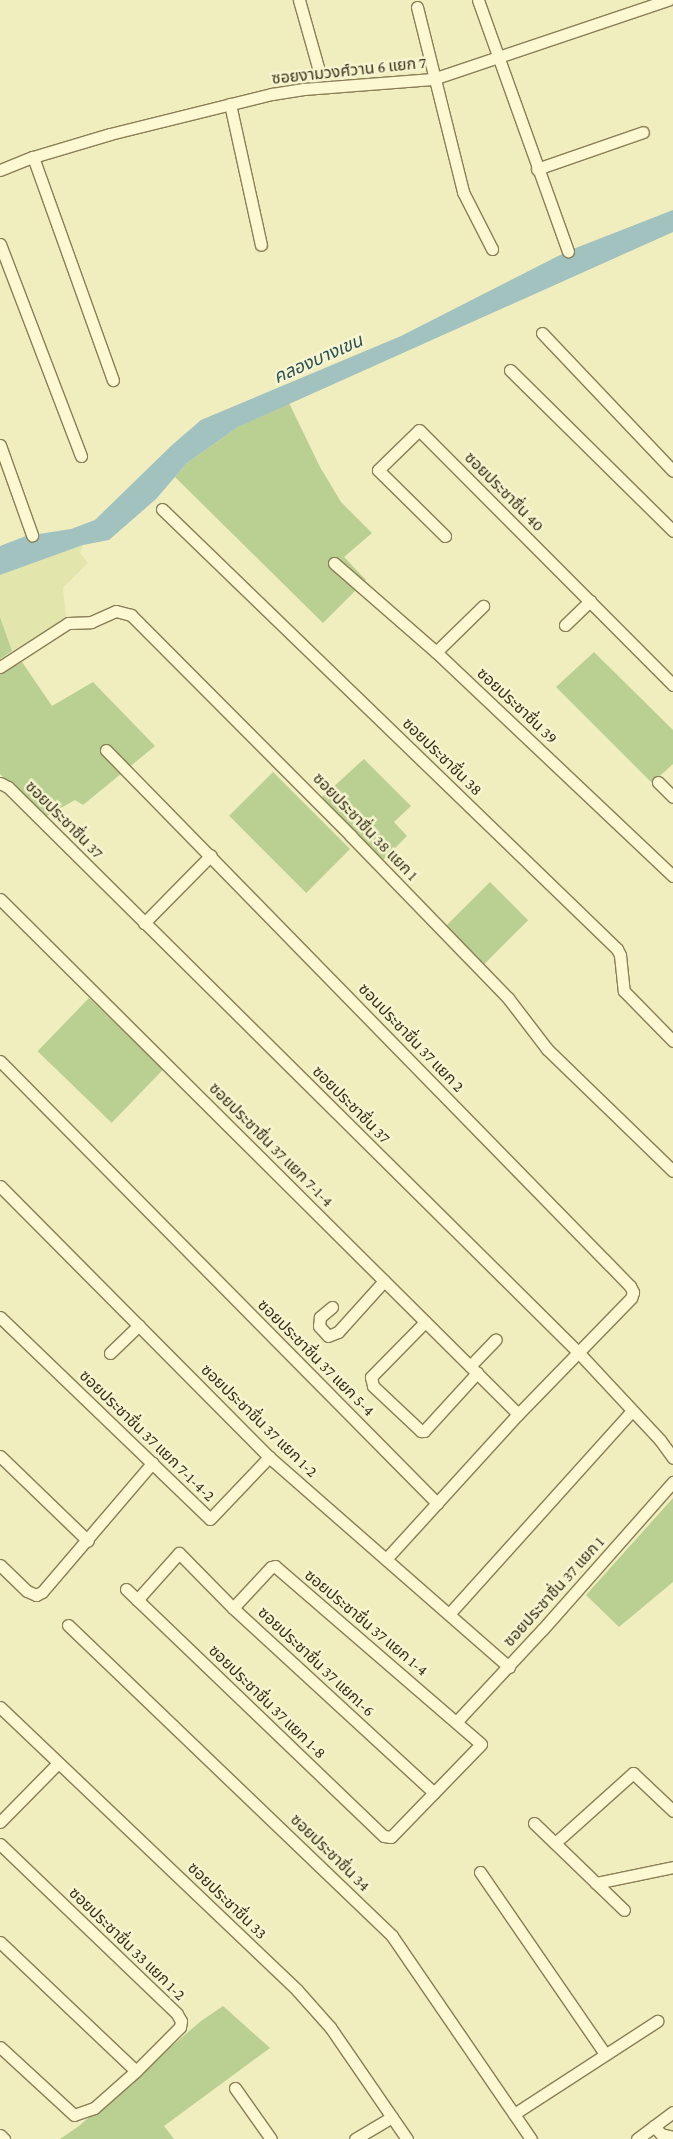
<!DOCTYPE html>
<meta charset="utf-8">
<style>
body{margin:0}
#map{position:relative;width:673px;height:2139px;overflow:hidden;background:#f0edbf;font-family:"Crimson Pro","Noto Sans Thai",serif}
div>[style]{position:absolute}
.farmland>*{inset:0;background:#e2e6ac}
.green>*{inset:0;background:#bacf92;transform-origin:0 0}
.water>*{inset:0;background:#a2c2c0}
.roads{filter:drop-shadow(1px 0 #8a7e56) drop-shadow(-1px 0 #8a7e56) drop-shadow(0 1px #8a7e56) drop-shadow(0 -1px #8a7e56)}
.minor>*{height:11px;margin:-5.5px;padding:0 5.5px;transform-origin:5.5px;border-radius:5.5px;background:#fbf8d2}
span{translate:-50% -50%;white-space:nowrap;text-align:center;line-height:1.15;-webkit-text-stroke:5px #f7f5cf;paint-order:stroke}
.street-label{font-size:16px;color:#38301c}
.water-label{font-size:18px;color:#2a5159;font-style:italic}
</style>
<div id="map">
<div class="farmland">
<div style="clip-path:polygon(83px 545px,80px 553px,88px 563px,63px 588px,66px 619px,12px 651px,0 617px,0 575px)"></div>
</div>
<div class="green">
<div style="clip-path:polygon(289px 403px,320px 467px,341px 502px,372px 533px,344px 557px,366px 580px,323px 623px,175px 477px,187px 463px,238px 427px)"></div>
<div style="clip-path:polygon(0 617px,12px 651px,0 659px)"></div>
<div style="clip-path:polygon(594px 652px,673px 730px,673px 764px,652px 783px,556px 687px)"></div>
<div style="clip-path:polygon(22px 662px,52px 706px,93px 682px,155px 746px,83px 805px,75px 800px,45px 817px,0 774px,0 674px)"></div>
<div style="clip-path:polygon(364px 759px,411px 806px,394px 822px,407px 836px,382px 861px,320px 799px)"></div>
<div style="left:273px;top:772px;width:109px;height:62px;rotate:45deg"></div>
<div style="left:490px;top:882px;width:54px;height:63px;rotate:45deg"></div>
<div style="left:89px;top:998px;width:103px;height:74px;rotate:44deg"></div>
<div style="clip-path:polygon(673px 1498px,673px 1582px,619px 1627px,586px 1595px)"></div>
<div style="clip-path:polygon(223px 2006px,270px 2048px,164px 2126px,174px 2139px,60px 2139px,79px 2126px,201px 2021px)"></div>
</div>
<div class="water">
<div style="clip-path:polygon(673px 210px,673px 232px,238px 427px,187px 463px,156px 499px,109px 540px,83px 545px,0 575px,0 546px,26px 536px,71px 529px,95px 520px,171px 446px,201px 420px,401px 336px,568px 251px)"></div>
</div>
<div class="roads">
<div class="minor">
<div style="left:299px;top:0;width:70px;rotate:74.2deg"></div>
<div style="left:478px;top:0;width:267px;rotate:70.3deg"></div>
<div style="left:417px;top:7px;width:191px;rotate:76deg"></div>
<div style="left:463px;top:192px;width:64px;rotate:63deg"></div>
<div style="left:230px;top:104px;width:144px;rotate:77.6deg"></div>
<div style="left:33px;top:157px;width:237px;rotate:70.3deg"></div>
<div style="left:537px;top:169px;width:112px;rotate:-19.2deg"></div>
<div style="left:0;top:170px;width:35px;rotate:-22deg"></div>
<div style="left:33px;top:157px;width:80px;rotate:-16.6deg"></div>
<div style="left:110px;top:134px;width:167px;rotate:-13.9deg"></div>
<div style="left:272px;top:94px;width:32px;rotate:-9deg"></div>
<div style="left:304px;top:89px;width:129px;rotate:-4.4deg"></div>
<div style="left:433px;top:79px;width:248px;rotate:-18.6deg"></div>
<div style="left:0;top:244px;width:227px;rotate:69.1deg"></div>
<div style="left:542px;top:333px;width:190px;rotate:46.5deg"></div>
<div style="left:510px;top:370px;width:229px;rotate:44.6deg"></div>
<div style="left:0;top:445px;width:96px;rotate:70.4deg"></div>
<div style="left:162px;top:509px;width:633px;rotate:44.04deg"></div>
<div style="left:617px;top:949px;width:7px;rotate:63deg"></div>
<div style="left:620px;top:955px;width:36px;rotate:84deg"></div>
<div style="left:624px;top:991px;width:70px;rotate:45.6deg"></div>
<div style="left:445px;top:536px;width:94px;rotate:-135.4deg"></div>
<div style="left:378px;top:470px;width:57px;rotate:-44.3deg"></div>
<div style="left:419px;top:430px;width:360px;rotate:45.1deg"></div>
<div style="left:334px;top:563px;width:135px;rotate:41.1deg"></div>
<div style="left:436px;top:652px;width:326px;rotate:43.4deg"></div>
<div style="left:565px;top:625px;width:35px;rotate:-44deg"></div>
<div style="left:436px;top:652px;width:66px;rotate:-44.4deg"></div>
<div style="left:0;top:667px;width:81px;rotate:-32.9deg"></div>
<div style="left:68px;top:623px;width:23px;rotate:-2deg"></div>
<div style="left:91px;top:622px;width:27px;rotate:-24deg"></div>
<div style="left:116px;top:611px;width:16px;rotate:15deg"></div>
<div style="left:131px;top:615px;width:312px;rotate:45.1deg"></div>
<div style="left:351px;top:836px;width:226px;rotate:45.9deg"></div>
<div style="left:508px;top:998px;width:64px;rotate:52.6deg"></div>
<div style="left:547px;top:1049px;width:175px;rotate:44.1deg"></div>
<div style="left:106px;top:750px;width:750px;rotate:45.65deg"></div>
<div style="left:630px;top:1286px;width:7px;rotate:63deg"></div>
<div style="left:633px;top:1292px;width:6px;rotate:108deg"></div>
<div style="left:631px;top:1298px;width:162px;rotate:134.2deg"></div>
<div style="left:518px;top:1414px;width:196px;rotate:132.3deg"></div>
<div style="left:658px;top:782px;width:21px;rotate:45deg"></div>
<div style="left:0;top:783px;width:9px;rotate:27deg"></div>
<div style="left:8px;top:787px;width:803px;rotate:44.75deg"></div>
<div style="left:578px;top:1352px;width:120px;rotate:47deg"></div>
<div style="left:660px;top:1440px;width:22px;rotate:54deg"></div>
<div style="left:0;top:899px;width:730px;rotate:44.83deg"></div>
<div style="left:144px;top:923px;width:95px;rotate:-45.4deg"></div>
<div style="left:0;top:1061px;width:622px;rotate:45.33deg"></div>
<div style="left:0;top:1186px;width:382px;rotate:45.2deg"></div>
<div style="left:269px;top:1457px;width:319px;rotate:41.2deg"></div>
<div style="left:332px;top:1307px;width:16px;rotate:140deg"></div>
<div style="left:320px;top:1317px;width:9px;rotate:96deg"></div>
<div style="left:319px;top:1326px;width:13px;rotate:48deg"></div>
<div style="left:328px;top:1336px;width:11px;rotate:-22deg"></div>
<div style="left:338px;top:1332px;width:69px;rotate:-48deg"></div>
<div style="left:0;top:1317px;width:291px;rotate:43.9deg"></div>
<div style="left:210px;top:1519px;width:86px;rotate:-46.4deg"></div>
<div style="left:425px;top:1322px;width:77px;rotate:134.5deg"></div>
<div style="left:371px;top:1377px;width:9px;rotate:77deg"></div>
<div style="left:373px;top:1386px;width:66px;rotate:43.2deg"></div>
<div style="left:421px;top:1431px;width:3px"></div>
<div style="left:424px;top:1431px;width:79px;rotate:-47.6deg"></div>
<div style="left:110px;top:1353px;width:40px;rotate:-44deg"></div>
<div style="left:470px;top:1366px;width:37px;rotate:-46deg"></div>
<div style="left:0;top:1456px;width:122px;rotate:44deg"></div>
<div style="left:0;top:1565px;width:37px;rotate:44deg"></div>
<div style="left:27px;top:1591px;width:10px;rotate:24deg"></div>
<div style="left:36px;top:1595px;width:7px;rotate:-27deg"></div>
<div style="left:42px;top:1592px;width:170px;rotate:-49.5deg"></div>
<div style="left:126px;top:1589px;width:357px;rotate:43.8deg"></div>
<div style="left:384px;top:1836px;width:7px;rotate:8deg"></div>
<div style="left:391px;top:1837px;width:129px;rotate:-45.9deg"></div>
<div style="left:481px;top:1744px;width:272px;rotate:-139.2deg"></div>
<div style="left:275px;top:1566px;width:4px;rotate:166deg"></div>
<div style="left:271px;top:1567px;width:56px;rotate:132.8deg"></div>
<div style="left:137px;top:1600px;width:63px;rotate:-48.2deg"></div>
<div style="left:179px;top:1553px;width:77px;rotate:45.5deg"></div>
<div style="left:233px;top:1608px;width:273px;rotate:42.6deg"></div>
<div style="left:449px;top:1614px;width:273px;rotate:-48deg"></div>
<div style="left:68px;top:1625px;width:449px;rotate:43.8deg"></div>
<div style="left:392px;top:1936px;width:246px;rotate:55.6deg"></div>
<div style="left:0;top:1707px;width:410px;rotate:43.6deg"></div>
<div style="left:297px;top:1990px;width:50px;rotate:48.3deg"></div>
<div style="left:330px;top:2027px;width:136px;rotate:55.5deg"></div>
<div style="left:457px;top:1721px;width:125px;rotate:-47deg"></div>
<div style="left:542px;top:1630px;width:198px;rotate:-48.5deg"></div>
<div style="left:0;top:1822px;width:83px;rotate:-45.5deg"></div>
<div style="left:534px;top:1823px;width:125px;rotate:44deg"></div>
<div style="left:555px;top:1843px;width:105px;rotate:-41.9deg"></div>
<div style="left:633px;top:1773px;width:55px;rotate:43.5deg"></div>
<div style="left:0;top:1844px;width:245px;rotate:43.8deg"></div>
<div style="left:177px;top:2014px;width:8px;rotate:60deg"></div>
<div style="left:181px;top:2021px;width:6px;rotate:99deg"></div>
<div style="left:180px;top:2027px;width:62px;rotate:135deg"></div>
<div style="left:136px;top:2071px;width:56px;rotate:138.6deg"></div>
<div style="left:94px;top:2108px;width:21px;rotate:161deg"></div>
<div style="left:74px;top:2115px;width:100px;rotate:-137.4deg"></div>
<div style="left:480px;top:1872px;width:221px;rotate:55.5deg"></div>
<div style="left:596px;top:1883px;width:79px;rotate:-11.7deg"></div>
<div style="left:0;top:1942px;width:187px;rotate:43.5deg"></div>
<div style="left:235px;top:2088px;width:62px;rotate:54.8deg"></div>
<div style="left:514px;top:2114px;width:171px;rotate:-33deg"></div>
<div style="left:654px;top:2126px;width:11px;rotate:49deg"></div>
<div style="left:661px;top:2134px;width:12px;rotate:14deg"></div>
<div style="left:0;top:2135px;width:6px;rotate:45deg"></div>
<div style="left:355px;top:2139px;width:43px;rotate:-30.7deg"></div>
<div style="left:637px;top:2139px;width:45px;rotate:-36.9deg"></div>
</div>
</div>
<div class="street-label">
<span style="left:349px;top:71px;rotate:-6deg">ซอยงามวงศ์วาน 6 แยก 7</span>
<span style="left:504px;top:492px;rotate:45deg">ซอยประชาชื่น 40</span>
<span style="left:517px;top:706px;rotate:43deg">ซอยประชาชื่น 39</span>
<span style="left:442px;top:757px;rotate:44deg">ซอยประชาชื่น 38</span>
<span style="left:64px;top:820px;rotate:45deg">ซอยประชาชื่น 37</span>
<span style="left:365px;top:827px;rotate:46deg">ซอยประชาชื่น 38 แยก 1</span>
<span style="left:411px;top:1038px;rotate:46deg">ซอนประชาชื่น 37 แยก 2</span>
<span style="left:351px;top:1105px;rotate:45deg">ซอยประชาชื่น 37</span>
<span style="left:271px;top:1145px;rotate:45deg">ซอยประชาชื่น 37 แยก 7-1-4</span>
<span style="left:316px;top:1358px;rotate:45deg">ซอยประชาชื่น 37 แยก 5-4</span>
<span style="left:259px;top:1421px;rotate:44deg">ซอยประชาชื่น 37 แยก 1-2</span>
<span style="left:147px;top:1436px;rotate:44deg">ซอยประชาชื่น 37 แยก 7-1-4-2</span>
<span style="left:554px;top:1592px;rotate:-48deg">ซอยประชาชื่น 37 แยก 1</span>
<span style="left:366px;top:1623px;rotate:40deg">ซอยประชาชื่น 37 แยก 1-4</span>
<span style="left:316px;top:1662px;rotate:43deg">ซอยประชาชื่น 37 แยก1-6</span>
<span style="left:267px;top:1702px;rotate:44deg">ซอยประชาชื่น 37 แยก 1-8</span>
<span style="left:330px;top:1853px;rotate:44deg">ซอยประชาชื่น 34</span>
<span style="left:227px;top:1901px;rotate:44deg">ซอยประชาชื่น 33</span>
<span style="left:127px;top:1944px;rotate:44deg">ซอยประชาชื่น 33 แยก 1-2</span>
</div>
<div class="water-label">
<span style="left:318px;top:359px;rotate:-24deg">คลองบางเขน</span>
</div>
</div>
